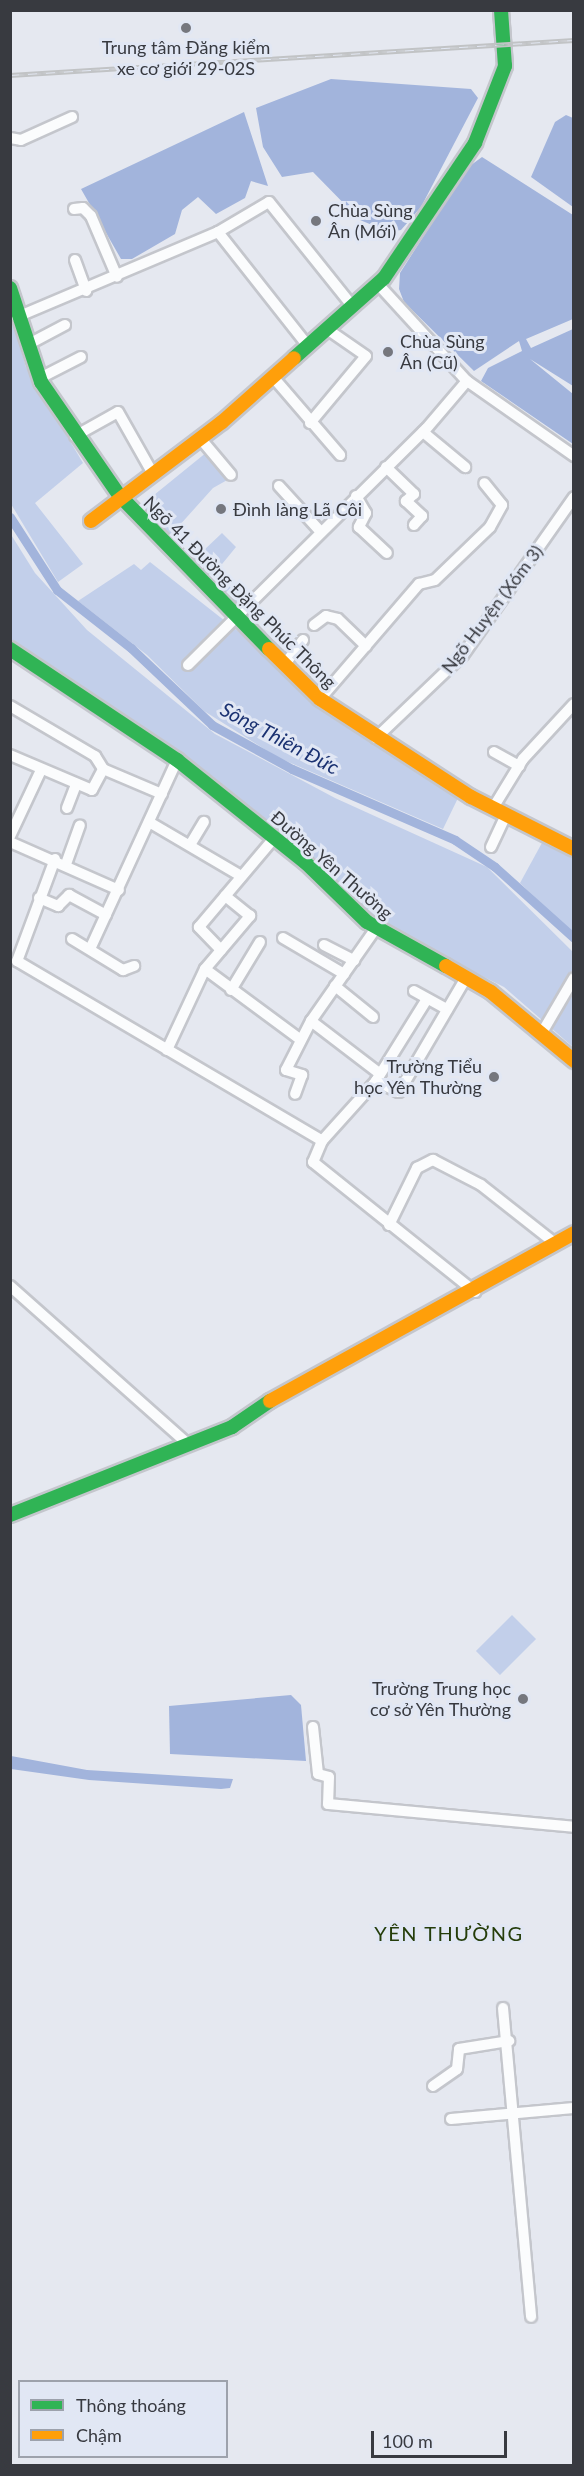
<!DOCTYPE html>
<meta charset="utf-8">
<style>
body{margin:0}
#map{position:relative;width:584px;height:2476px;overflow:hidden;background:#e5e8f0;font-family:Lato,sans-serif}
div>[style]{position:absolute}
.green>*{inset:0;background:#c2cfea;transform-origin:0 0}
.water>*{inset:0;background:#a2b4dc}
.canal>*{height:9px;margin:-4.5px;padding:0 4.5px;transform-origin:4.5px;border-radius:4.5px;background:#a2b4dc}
.roads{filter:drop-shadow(2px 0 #c4c6cc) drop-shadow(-2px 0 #c4c6cc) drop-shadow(0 2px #c4c6cc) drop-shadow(0 -2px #c4c6cc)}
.street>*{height:10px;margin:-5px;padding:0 5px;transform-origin:5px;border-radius:5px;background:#fbfcfd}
.fast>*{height:14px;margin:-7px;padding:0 7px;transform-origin:7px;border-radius:7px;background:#30b455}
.slow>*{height:14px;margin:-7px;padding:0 7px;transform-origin:7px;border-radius:7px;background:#ff9f0a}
.rail>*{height:5px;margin-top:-2.5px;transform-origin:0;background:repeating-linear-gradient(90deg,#e1e7f4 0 9px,#c1c3c5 0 18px);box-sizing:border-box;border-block:2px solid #c1c3c5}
.dots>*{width:16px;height:16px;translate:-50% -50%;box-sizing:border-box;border:3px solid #e1e7f4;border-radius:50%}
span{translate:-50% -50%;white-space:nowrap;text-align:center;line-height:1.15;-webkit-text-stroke:6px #e1e7f4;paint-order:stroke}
.poi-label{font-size:18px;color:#383a40}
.left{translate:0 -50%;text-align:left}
.right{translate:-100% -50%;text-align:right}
.street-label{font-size:18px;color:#383a40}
.water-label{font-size:20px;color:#1a3171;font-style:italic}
.neighbourhood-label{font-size:20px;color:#253d0a;letter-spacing:1.5px}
.frame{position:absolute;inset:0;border:12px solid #383a40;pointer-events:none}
.legend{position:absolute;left:18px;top:2380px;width:210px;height:78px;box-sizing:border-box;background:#e1e7f4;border:2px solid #9da2ac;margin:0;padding:8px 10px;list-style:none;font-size:18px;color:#383a40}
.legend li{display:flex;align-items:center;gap:12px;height:30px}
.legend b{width:30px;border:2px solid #9da2ac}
.scale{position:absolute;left:371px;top:2431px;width:136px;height:27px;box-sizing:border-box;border:3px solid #383a40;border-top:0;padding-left:8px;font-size:18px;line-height:21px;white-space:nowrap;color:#383a40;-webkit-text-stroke:4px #e1e7f4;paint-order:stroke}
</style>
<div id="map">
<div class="green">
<div style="clip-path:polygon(10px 312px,26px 367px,83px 463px,35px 503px,83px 564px,58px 582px,11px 504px)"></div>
<div style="clip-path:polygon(207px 452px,229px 479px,213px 488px,178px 527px,186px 537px,182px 542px,178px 538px,169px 546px,138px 508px)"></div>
<div style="clip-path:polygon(10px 533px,35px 573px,87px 630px,215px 734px,335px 798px,487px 867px,573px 952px,573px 1047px,504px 987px,384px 927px,316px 859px,11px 640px)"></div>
<div style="clip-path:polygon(222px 533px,236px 547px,218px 569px,226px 578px,217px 587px,189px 560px,194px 544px,202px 552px)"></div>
<div style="clip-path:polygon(150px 562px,239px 632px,326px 713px,458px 798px,443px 829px,277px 757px,204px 711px,147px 655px,78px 601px,134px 564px,141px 570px)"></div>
<div style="clip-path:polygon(231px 585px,254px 596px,241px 614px,221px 594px)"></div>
<div style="clip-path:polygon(543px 841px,573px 854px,573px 934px,520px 883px)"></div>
<div style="left:512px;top:1615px;width:34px;height:51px;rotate:45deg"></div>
</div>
<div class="water">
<div style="clip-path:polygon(331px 79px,471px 89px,478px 98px,421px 207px,401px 230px,389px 232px,360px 220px,313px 172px,282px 177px,263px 147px,256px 108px)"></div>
<div style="clip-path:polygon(244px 112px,268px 186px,251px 181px,245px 198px,216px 214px,198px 197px,182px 210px,175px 234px,132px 259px,121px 259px,81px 189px)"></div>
<div style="clip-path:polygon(566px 115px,573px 118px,573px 207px,531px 177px,555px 122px)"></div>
<div style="clip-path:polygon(482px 157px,573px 215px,573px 319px,526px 339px,531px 348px,573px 329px,573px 386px,530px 359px,573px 394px,573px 444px,481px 381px,488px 368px,522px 351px,519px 341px,474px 371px,404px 302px,399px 289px,400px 273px,467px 168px)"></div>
<div style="clip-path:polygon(291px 1695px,301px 1705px,306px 1761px,170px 1754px,169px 1706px)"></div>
<div style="clip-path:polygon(11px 1756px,87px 1770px,233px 1779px,230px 1788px,221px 1789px,89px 1780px,11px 1769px)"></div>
</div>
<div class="canal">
<div style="left:10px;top:517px;width:87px;rotate:57.2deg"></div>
<div style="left:57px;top:590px;width:94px;rotate:38.1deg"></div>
<div style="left:131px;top:648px;width:112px;rotate:43.5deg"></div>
<div style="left:212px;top:725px;width:91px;rotate:28.8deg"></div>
<div style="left:292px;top:769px;width:178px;rotate:23.5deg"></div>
<div style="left:455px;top:840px;width:48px;rotate:34deg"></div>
<div style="left:495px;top:867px;width:106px;rotate:41.9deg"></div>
</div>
<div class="roads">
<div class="street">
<div style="left:10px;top:138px;width:11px;rotate:10deg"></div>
<div style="left:21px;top:140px;width:56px;rotate:-24.3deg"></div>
<div style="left:74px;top:209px;width:9px;rotate:-6deg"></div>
<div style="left:83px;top:208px;width:11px;rotate:45deg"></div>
<div style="left:91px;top:216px;width:66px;rotate:66.9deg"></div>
<div style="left:218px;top:232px;width:145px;rotate:51.7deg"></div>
<div style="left:75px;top:260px;width:33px;rotate:70deg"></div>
<div style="left:378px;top:284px;width:132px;rotate:47.5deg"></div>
<div style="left:467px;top:381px;width:131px;rotate:35deg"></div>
<div style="left:17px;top:317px;width:218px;rotate:-22.9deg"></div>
<div style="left:218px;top:232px;width:59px;rotate:-30.5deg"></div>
<div style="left:269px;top:202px;width:134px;rotate:51.3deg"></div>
<div style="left:27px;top:345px;width:43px;rotate:-27.8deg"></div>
<div style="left:273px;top:377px;width:103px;rotate:49.3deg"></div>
<div style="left:40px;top:378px;width:46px;rotate:-27.1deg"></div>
<div style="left:310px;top:423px;width:87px;rotate:-50.1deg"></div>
<div style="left:366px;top:356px;width:47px;rotate:-145.3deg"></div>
<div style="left:423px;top:432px;width:55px;rotate:39.8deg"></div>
<div style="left:75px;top:436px;width:49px;rotate:-29.2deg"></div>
<div style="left:118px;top:412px;width:69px;rotate:60.5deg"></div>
<div style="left:200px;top:438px;width:48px;rotate:50deg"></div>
<div style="left:386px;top:467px;width:39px;rotate:44deg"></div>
<div style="left:414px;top:494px;width:11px;rotate:139deg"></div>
<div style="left:406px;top:501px;width:22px;rotate:43deg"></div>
<div style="left:422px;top:516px;width:12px;rotate:132deg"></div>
<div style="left:279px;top:486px;width:59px;rotate:47.7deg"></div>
<div style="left:356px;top:496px;width:20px;rotate:60deg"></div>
<div style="left:366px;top:513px;width:16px;rotate:117deg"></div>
<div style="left:359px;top:527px;width:38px;rotate:43deg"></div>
<div style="left:314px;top:625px;width:15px;rotate:-37deg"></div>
<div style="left:326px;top:616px;width:12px;rotate:14deg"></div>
<div style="left:338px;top:619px;width:39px;rotate:44deg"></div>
<div style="left:285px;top:664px;width:30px;rotate:-53deg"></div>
<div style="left:188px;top:665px;width:335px;rotate:-44.8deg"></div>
<div style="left:426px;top:429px;width:63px;rotate:-49.5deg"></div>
<div style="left:320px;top:699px;width:152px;rotate:-49.3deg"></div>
<div style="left:419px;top:584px;width:16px;rotate:-14deg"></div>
<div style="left:435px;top:580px;width:76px;rotate:-43.9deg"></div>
<div style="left:490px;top:527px;width:25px;rotate:-61deg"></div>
<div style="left:502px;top:505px;width:28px;rotate:-129deg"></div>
<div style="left:10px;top:706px;width:99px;rotate:30.5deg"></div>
<div style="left:95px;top:756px;width:15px;rotate:58deg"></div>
<div style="left:103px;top:769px;width:64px;rotate:23deg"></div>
<div style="left:376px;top:738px;width:120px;rotate:-43.7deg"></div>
<div style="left:463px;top:655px;width:193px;rotate:-54.9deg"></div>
<div style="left:494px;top:752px;width:29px;rotate:29deg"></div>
<div style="left:10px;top:755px;width:89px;rotate:23.1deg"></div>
<div style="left:92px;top:790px;width:24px;rotate:-62deg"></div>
<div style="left:67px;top:808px;width:26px;rotate:-69deg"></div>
<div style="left:493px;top:808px;width:57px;rotate:-58.5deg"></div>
<div style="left:523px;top:759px;width:75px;rotate:-47.2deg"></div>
<div style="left:149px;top:822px;width:107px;rotate:30.4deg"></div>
<div style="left:10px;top:836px;width:73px;rotate:-64.8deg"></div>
<div style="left:10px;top:842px;width:119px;rotate:23.8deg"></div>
<div style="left:190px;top:845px;width:27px;rotate:-59deg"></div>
<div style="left:491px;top:847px;width:35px;rotate:-65deg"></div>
<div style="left:55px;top:859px;width:109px;rotate:110.4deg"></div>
<div style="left:17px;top:961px;width:354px;rotate:30.5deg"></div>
<div style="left:66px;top:864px;width:41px;rotate:-70.3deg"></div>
<div style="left:39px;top:898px;width:21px;rotate:23deg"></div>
<div style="left:58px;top:906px;width:16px;rotate:-45deg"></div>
<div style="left:69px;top:895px;width:42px;rotate:28.4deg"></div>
<div style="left:283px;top:938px;width:71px;rotate:30.5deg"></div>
<div style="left:72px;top:939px;width:60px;rotate:31.3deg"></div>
<div style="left:123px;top:970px;width:12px;rotate:-20deg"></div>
<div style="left:324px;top:945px;width:34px;rotate:27deg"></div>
<div style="left:91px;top:947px;width:206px;rotate:-65.3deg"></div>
<div style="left:221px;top:950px;width:32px;rotate:-134deg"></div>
<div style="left:199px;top:927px;width:118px;rotate:-49.8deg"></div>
<div style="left:205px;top:969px;width:119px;rotate:36.5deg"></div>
<div style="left:335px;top:986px;width:49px;rotate:39.2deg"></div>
<div style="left:231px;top:990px;width:56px;rotate:-58.9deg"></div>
<div style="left:414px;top:991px;width:38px;rotate:29deg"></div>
<div style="left:427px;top:999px;width:97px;rotate:121.9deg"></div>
<div style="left:376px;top:1081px;width:81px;rotate:132deg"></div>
<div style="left:322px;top:1141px;width:23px;rotate:113deg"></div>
<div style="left:313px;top:1162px;width:208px;rotate:38.7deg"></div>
<div style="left:311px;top:1021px;width:86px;rotate:37.4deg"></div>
<div style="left:543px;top:1031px;width:61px;rotate:-59.7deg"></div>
<div style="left:167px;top:1050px;width:89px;rotate:-64.9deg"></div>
<div style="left:205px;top:969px;width:70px;rotate:-49.7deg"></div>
<div style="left:250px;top:916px;width:32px;rotate:-141deg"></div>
<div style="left:286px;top:1070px;width:55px;rotate:-63deg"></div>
<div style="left:311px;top:1021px;width:113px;rotate:-55deg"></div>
<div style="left:286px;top:1070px;width:17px;rotate:17deg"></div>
<div style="left:302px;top:1075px;width:20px;rotate:110deg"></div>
<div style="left:376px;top:1081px;width:25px;rotate:26deg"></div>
<div style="left:399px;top:1092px;width:132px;rotate:-59.6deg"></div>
<div style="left:389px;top:1225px;width:64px;rotate:-63.8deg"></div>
<div style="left:417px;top:1168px;width:18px;rotate:-27deg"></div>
<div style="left:433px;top:1160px;width:54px;rotate:27.5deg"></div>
<div style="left:481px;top:1185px;width:95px;rotate:38.2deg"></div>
<div style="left:10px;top:1286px;width:238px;rotate:41.6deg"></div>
<div style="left:313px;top:1727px;width:47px;rotate:83.9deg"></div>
<div style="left:318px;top:1774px;width:11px;rotate:15deg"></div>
<div style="left:329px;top:1777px;width:27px;rotate:92deg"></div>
<div style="left:328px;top:1804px;width:247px;rotate:5.3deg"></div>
<div style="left:503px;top:2008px;width:310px;rotate:84.8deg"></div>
<div style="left:433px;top:2086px;width:29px;rotate:-35deg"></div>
<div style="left:457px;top:2069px;width:20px;rotate:-84deg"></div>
<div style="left:459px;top:2049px;width:51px;rotate:-9.1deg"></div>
<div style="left:451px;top:2119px;width:123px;rotate:-5.1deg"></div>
</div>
<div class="fast">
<div style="left:10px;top:288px;width:99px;rotate:71.7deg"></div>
<div style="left:41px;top:382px;width:137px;rotate:55.4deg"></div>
<div style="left:119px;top:495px;width:215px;rotate:45.8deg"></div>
<div style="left:294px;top:358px;width:120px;rotate:-41.6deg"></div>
<div style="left:384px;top:278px;width:163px;rotate:-56deg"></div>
<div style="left:475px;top:143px;width:83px;rotate:-68.7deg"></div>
<div style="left:505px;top:66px;width:56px;rotate:-94.1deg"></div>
<div style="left:10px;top:649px;width:201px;rotate:33.6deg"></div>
<div style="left:177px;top:760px;width:164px;rotate:38.6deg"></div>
<div style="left:305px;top:862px;width:86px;rotate:44.1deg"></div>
<div style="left:367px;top:922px;width:90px;rotate:29.1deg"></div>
<div style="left:10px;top:1515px;width:239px;rotate:-21.6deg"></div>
<div style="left:232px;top:1427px;width:46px;rotate:-34.4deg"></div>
</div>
<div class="slow">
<div style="left:91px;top:521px;width:164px;rotate:-37.1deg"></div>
<div style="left:222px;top:422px;width:96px;rotate:-41.6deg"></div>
<div style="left:269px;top:649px;width:71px;rotate:44.4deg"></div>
<div style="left:320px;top:699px;width:180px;rotate:33deg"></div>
<div style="left:471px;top:797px;width:115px;rotate:26.8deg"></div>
<div style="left:446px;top:966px;width:52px;rotate:30deg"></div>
<div style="left:491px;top:992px;width:108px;rotate:39.7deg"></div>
<div style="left:270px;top:1401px;width:347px;rotate:-28.9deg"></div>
</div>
</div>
<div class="rail">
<div style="left:10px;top:75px;width:565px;rotate:-3.55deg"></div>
</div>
<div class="dots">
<div style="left:186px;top:28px;background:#75777e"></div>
<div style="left:316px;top:221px;background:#75777e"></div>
<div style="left:388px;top:352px;background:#75777e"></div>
<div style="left:221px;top:509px;background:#75777e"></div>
<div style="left:494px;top:1077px;background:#75777e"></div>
<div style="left:523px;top:1699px;background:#75777e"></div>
</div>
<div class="poi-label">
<span style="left:186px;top:58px">Trung tâm Đăng kiểm<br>xe cơ giới 29-02S</span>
<span class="left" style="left:328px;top:221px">Chùa Sùng<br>Ân (Mới)</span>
<span class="left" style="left:400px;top:352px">Chùa Sùng<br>Ân (Cũ)</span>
<span class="left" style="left:233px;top:509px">Đình làng Lã Côi</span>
<span class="right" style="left:482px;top:1077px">Trường Tiểu<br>học Yên Thường</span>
<span class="right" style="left:511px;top:1699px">Trường Trung học<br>cơ sở Yên Thường</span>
</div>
<div class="street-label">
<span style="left:240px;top:592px;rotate:45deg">Ngõ 41 Đường Đặng Phúc Thông</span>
<span style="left:492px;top:609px;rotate:-53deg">Ngõ Huyện (Xóm 3)</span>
<span style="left:332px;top:865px;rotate:41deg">Đường Yên Thường</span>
</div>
<div class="water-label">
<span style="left:280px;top:738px;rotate:28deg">Sông Thiên Đức</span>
</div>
<div class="neighbourhood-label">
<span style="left:449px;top:1933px">YÊN THƯỜNG</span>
</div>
<div class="frame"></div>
<ul class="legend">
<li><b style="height:8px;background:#30b455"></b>Thông thoáng</li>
<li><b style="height:8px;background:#ff9f0a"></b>Chậm</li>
</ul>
<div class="scale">100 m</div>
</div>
